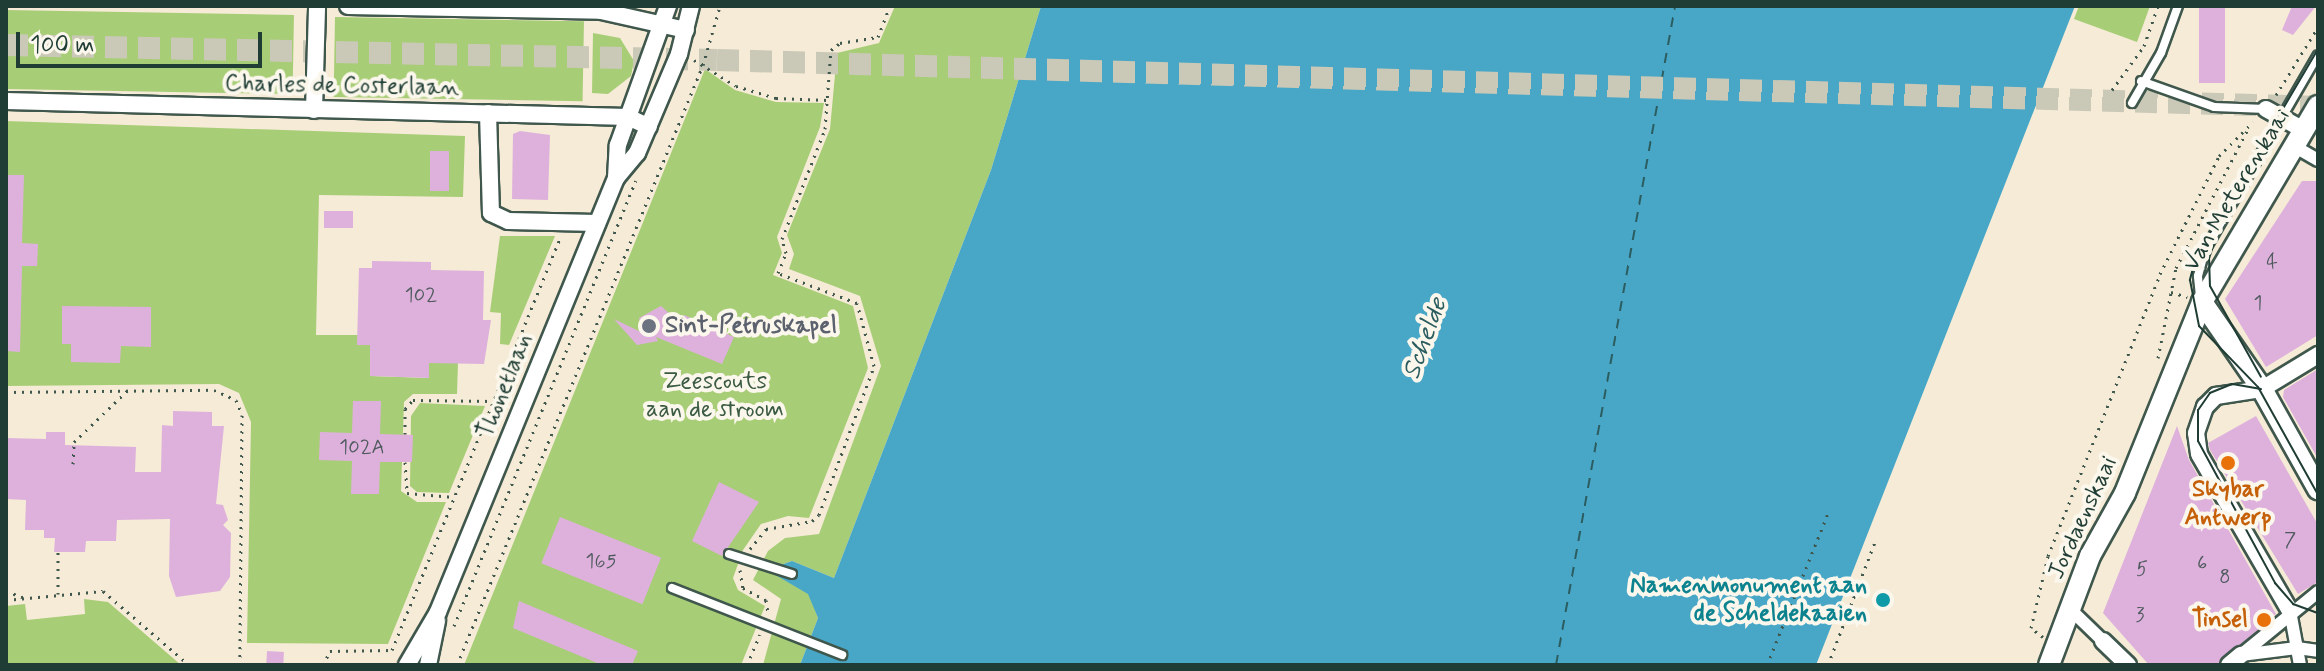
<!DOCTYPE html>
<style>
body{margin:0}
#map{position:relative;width:2324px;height:671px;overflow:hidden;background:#f5ebd6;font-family:Mynerve,sans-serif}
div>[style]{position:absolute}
.green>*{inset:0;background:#a8cd77;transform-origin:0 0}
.water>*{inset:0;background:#48a7c7}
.ferry>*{height:2px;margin-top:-1px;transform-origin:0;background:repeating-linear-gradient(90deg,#2b5d60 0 10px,transparent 0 18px)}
.building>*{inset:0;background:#deb1dd;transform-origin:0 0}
.secondary-tunnel>*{height:22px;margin-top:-11px;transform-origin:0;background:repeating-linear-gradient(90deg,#cac8b6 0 22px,transparent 0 33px)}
.path>*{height:3px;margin-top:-1.5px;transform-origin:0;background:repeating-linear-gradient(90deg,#3f574c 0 2px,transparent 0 8px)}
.roads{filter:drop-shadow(2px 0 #3f574c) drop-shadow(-2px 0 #3f574c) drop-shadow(0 2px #3f574c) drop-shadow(0 -2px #3f574c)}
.service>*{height:8px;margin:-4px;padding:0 4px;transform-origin:4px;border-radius:4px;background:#fff}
.pedestrian>*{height:12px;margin:-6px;padding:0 6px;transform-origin:6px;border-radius:6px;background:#fff}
.minor>*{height:16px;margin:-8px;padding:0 8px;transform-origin:8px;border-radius:8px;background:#fff}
.tertiary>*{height:20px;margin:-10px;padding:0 10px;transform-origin:10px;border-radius:10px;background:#fff}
.tram>*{height:2px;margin:-1px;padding:0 1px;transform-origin:1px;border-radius:1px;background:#1f3d34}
.dots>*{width:22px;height:22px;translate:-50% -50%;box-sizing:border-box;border:4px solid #fbf7ec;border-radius:50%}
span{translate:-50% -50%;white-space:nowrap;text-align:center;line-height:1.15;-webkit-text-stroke:8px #fbf7ec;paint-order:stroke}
.number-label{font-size:20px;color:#4f5a5e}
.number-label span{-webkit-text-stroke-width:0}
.street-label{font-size:24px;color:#1f3d34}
.worship-label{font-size:24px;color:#5b616d;font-weight:700}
.left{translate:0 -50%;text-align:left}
.park-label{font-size:24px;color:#3a5a41}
.food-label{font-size:24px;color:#c56008;font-weight:700}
.right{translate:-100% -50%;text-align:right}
.culture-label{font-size:24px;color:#0d838f;font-weight:700}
.water-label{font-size:26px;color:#2b5d60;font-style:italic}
.frame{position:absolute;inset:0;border:8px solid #1f3d34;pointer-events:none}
.scale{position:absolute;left:16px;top:32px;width:246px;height:36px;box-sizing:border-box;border:4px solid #1f3d34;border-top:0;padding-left:10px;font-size:24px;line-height:28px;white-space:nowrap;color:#1f3d34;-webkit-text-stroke:6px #fbf7ec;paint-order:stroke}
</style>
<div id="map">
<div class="green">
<div style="clip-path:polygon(895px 6px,1041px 6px,991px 170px,834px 578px,792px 561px,768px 570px,809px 594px,818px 618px,800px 665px,763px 665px,781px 599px,753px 580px,768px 551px,785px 538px,819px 534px,881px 366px,860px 296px,789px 269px,794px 254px,787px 235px,830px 129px,837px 53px,879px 43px)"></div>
<div style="clip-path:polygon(2079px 6px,2150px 6px,2137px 42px,2074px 19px)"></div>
<div style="left:6px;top:10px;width:288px;height:79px;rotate:1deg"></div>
<div style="left:335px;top:17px;width:249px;height:80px;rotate:1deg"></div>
<div style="clip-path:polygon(593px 33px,620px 38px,634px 61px,631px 76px,608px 94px,592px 93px)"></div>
<div style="clip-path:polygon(705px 69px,735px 90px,776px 102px,824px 103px,820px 127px,777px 237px,782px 253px,773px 275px,853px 306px,868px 368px,809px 518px,788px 516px,761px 524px,743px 550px,733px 578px,738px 590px,765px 606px,741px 665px,464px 665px)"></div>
<div style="clip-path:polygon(6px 121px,465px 136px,463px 197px,319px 195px,316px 335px,358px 335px,358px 345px,370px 345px,371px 376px,428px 378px,429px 363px,458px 363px,457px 394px,413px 394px,404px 402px,401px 491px,417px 502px,446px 502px,388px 644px,247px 643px,251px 422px,239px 393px,219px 384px,6px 386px)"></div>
<div style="clip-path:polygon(500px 236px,555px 236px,509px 345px,500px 344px,501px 313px,490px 312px)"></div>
<div style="clip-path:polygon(420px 403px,485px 406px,449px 493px,417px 492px,410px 486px,411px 416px)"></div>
<div style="clip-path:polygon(84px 599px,108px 602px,181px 665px,6px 665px,6px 606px,25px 604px,27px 620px,85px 614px)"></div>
</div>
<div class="water">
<div style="clip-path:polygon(1041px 6px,2075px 6px,1816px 665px,800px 665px,818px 618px,808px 594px,767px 570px,792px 561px,834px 578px,991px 170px)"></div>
</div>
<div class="ferry">
<div style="left:1556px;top:665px;width:670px;rotate:-79.76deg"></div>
</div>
<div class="building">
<div style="left:2199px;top:6px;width:26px;height:77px"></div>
<div style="clip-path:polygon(2292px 6px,2316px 6px,2293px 35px,2282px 30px)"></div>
<div style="clip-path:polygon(520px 131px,550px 135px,548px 200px,512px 199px,513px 134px)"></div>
<div style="left:430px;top:151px;width:19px;height:40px"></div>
<div style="clip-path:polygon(7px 175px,24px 175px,22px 243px,38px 244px,37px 266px,22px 266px,20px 352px,6px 351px)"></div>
<div style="clip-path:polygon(2302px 181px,2318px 181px,2318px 335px,2266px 367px,2225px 299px)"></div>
<div style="left:324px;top:211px;width:29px;height:17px"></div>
<div style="clip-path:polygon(372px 261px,431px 262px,431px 270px,484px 271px,483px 320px,491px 320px,484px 364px,429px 363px,429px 378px,370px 376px,370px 345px,357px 345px,359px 268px,372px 268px)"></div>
<div style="clip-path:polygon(62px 306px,151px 307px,151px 347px,121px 346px,120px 363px,71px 362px,71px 344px,62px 344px)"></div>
<div style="clip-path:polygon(661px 306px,680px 323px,684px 315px,734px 337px,722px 364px,656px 337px,658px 341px,637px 345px,614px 319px,643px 333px,639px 318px)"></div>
<div style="clip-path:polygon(2318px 369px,2318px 459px,2283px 397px,2284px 390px)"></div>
<div style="clip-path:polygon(353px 401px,381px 401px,380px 434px,413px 435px,412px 462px,380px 462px,379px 494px,351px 494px,352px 461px,319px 460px,320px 432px,352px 433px)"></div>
<div style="clip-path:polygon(173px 411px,212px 412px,212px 426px,224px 426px,216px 504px,223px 505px,228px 520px,223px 525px,231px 533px,230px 577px,220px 591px,176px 597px,169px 576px,170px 519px,117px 520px,116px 541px,86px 541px,85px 552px,54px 552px,55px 538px,44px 538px,44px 530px,25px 530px,26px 500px,6px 499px,6px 438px,46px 439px,46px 432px,65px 432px,65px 445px,136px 447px,135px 472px,161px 472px,162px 425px,173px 426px)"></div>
<div style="clip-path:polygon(2256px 416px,2318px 525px,2318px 582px,2298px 594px,2210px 450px,2208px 443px)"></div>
<div style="clip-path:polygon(2177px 426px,2189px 460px,2276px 614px,2218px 665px,2149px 665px,2103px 613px)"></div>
<div style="clip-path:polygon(719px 482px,759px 502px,722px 556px,692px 541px)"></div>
<div style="left:560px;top:517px;width:109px;height:50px;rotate:22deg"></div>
<div style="clip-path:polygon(519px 601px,638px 651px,632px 665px,602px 665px,513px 628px)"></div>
<div style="left:267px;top:651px;width:17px;height:14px;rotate:3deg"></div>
</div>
<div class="secondary-tunnel">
<div style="left:6px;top:45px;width:711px;rotate:1.21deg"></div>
<div style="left:717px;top:60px;width:1602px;rotate:1.68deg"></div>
</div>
<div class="path">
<div style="left:694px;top:60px;width:49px;rotate:31.8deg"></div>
<div style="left:736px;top:86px;width:42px;rotate:16.7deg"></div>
<div style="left:776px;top:98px;width:52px;rotate:2.2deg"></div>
<div style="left:2112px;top:90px;width:54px;rotate:-54deg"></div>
<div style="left:2144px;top:46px;width:42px;rotate:-70.7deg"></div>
<div style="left:2276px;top:95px;width:80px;rotate:-58.3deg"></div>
<div style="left:2171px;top:292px;width:17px;rotate:17deg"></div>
<div style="left:2158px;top:358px;width:92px;rotate:-78.7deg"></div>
<div style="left:2176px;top:268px;width:157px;rotate:-62.6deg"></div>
<div style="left:6px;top:392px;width:208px;rotate:-0.6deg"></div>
<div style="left:214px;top:390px;width:24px;rotate:24deg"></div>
<div style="left:236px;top:400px;width:16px;rotate:68deg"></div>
<div style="left:242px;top:415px;width:250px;rotate:90.5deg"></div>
<div style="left:405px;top:434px;width:25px;rotate:-90deg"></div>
<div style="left:405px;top:409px;width:12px;rotate:-48deg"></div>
<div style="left:413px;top:400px;width:81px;rotate:0.7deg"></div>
<div style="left:405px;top:462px;width:31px;rotate:86deg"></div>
<div style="left:407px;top:493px;width:47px;rotate:4.9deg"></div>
<div style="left:73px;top:464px;width:22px;rotate:-87deg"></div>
<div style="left:74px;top:442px;width:74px;rotate:-43.9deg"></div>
<div style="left:750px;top:549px;width:26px;rotate:-51deg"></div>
<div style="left:766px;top:529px;width:47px;rotate:-9.9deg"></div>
<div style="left:812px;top:521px;width:9px;rotate:-41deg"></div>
<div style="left:819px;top:515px;width:159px;rotate:-69.7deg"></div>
<div style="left:874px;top:366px;width:65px;rotate:-105.1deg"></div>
<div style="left:857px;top:303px;width:85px;rotate:-159.2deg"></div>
<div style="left:778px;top:273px;width:22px;rotate:-68deg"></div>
<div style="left:786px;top:253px;width:15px;rotate:-106deg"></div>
<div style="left:782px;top:239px;width:118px;rotate:-68.6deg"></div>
<div style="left:825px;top:129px;width:79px;rotate:-85.7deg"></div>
<div style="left:831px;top:50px;width:11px;rotate:-38deg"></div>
<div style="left:840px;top:43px;width:38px;rotate:-9deg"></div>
<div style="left:878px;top:37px;width:33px;rotate:-69deg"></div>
<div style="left:740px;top:570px;width:18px;rotate:81deg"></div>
<div style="left:743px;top:588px;width:26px;rotate:28deg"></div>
<div style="left:766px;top:600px;width:13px;rotate:81deg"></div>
<div style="left:6px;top:591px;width:20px;rotate:20deg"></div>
<div style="left:58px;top:594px;width:42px;rotate:-90deg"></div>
<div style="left:6px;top:600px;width:97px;rotate:-5.3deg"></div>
<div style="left:103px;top:591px;width:113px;rotate:40.7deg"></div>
<div style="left:454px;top:626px;width:481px;rotate:-67.8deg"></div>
<div style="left:2043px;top:637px;width:15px;rotate:-143deg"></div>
<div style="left:2031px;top:628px;width:74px;rotate:-76.7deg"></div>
<div style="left:2048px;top:556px;width:303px;rotate:-68.3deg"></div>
<div style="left:2160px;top:274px;width:132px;rotate:-63.4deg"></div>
<div style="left:2219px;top:156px;width:48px;rotate:-45deg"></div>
<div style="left:323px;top:665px;width:16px;rotate:-63deg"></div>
<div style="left:330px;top:651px;width:62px;rotate:-0.9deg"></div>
<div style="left:392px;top:650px;width:447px;rotate:-67.8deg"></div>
<div style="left:457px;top:665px;width:648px;rotate:-67.71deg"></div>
<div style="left:703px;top:65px;width:61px;rotate:-73.9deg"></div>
<div style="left:747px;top:665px;width:33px;rotate:-67deg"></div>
<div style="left:1767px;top:665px;width:166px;rotate:-68.1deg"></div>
<div style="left:1828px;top:665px;width:135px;rotate:-69.1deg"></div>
</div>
<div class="roads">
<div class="service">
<div style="left:2141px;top:81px;width:77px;rotate:19.6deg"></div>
<div style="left:2214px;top:107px;width:52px;rotate:2.2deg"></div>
<div style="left:2132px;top:103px;width:58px;rotate:-59.9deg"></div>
<div style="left:2161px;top:53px;width:50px;rotate:-70.1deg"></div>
<div style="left:2200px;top:296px;width:20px;rotate:-96deg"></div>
<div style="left:2198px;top:276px;width:27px;rotate:-75deg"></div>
<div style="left:2205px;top:250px;width:225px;rotate:-59.9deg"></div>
<div style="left:729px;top:554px;width:66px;rotate:17.6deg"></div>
<div style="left:672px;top:588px;width:183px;rotate:21.5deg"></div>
</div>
<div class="pedestrian">
<div style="left:2292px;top:145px;width:30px;rotate:30deg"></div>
<div style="left:2070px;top:609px;width:46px;rotate:44.1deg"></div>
<div style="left:2290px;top:611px;width:55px;rotate:79.5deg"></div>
<div style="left:2241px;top:655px;width:99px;rotate:-39.3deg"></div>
<div style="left:2241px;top:655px;width:56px;rotate:-7.1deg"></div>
<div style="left:2297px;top:648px;width:21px;rotate:8deg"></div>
</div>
<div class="minor">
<div style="left:348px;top:6px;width:253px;rotate:1.1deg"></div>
<div style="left:601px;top:11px;width:87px;rotate:12.6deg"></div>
<div style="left:6px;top:101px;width:622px;rotate:1.47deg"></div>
<div style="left:628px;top:117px;width:23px;rotate:25deg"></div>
<div style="left:2266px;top:109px;width:41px;rotate:29.1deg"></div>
<div style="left:314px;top:110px;width:104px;rotate:-88.3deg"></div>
<div style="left:488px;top:113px;width:100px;rotate:88.3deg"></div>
<div style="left:491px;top:213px;width:19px;rotate:25deg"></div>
<div style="left:508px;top:221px;width:89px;rotate:1.3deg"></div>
<div style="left:616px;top:178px;width:33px;rotate:-87deg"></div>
<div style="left:618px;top:145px;width:148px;rotate:-70.2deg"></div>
<div style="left:2290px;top:611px;width:181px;rotate:-120.1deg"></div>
<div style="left:2199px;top:454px;width:21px;rotate:-98deg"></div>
<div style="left:2196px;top:433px;width:28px;rotate:-71deg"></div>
<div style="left:2205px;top:407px;width:16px;rotate:-45deg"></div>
<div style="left:2216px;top:396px;width:47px;rotate:-8.7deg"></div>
<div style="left:2262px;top:389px;width:66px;rotate:-31.3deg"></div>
<div style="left:2103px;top:641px;width:35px;rotate:44deg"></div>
<div style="left:407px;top:665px;width:61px;rotate:-59.7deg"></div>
<div style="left:438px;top:612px;width:469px;rotate:-67.7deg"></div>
<div style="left:616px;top:178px;width:33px;rotate:-50deg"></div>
<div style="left:637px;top:153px;width:108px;rotate:-67deg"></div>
<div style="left:679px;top:54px;width:49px;rotate:-76deg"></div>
<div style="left:428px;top:665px;width:45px;rotate:-78.4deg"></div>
<div style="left:2229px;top:665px;width:16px;rotate:-40deg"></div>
</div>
<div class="tertiary">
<div style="left:2202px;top:302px;width:106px;rotate:55.4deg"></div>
<div style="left:2262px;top:389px;width:115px;rotate:60.8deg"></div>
<div style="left:2049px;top:665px;width:116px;rotate:-69.4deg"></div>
<div style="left:2090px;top:556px;width:72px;rotate:-60.9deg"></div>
<div style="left:2125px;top:493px;width:206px;rotate:-68deg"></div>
<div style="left:2202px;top:302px;width:228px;rotate:-59.4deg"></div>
</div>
</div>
<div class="tram">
<div style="left:2318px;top:49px;width:241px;rotate:120.4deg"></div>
<div style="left:2196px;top:257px;width:24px;rotate:105deg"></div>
<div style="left:2190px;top:280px;width:47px;rotate:78.9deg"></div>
<div style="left:2199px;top:326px;width:85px;rotate:46deg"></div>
<div style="left:2258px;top:387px;width:124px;rotate:60.9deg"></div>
<div style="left:2215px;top:240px;width:19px;rotate:108deg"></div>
<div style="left:2209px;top:258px;width:28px;rotate:88deg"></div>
<div style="left:2210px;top:286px;width:104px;rotate:60.7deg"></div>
<div style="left:2261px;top:389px;width:29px;rotate:-170deg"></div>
<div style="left:2232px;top:384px;width:24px;rotate:158deg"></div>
<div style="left:2210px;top:393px;width:21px;rotate:125deg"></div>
<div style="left:2198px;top:410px;width:31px;rotate:90deg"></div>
<div style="left:2198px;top:441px;width:162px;rotate:61.5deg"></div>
<div style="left:2275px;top:583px;width:28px;rotate:49deg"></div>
<div style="left:2293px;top:604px;width:27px;rotate:20deg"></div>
</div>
<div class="dots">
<div style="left:649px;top:326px;background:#6b7280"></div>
<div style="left:2228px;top:463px;background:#e8710a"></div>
<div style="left:1883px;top:600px;background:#0f9aa8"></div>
<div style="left:2264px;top:620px;background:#e8710a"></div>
</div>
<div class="number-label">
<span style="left:2272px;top:262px">4</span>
<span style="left:421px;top:295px">102</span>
<span style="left:2258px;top:303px">1</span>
<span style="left:362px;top:447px">102A</span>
<span style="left:2290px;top:540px">7</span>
<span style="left:601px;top:561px">165</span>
<span style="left:2202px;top:563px">6</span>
<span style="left:2142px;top:569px">5</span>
<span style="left:2225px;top:577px">8</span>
<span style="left:2140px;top:615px">3</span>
</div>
<div class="street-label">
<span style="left:342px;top:86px;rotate:1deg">Charles de Costerlaan</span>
<span style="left:2237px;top:190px;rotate:-59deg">Van Meterenkaai</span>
<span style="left:505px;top:386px;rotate:-68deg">Thonetlaan</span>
<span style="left:2083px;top:518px;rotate:-65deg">Jordaenskaai</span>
</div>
<div class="worship-label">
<span class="left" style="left:665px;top:326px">Sint-Petruskapel</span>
</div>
<div class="park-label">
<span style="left:715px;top:396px">Zeescouts<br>aan de stroom</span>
</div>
<div class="food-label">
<span style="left:2228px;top:504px">Skybar<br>Antwerp</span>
<span class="right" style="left:2248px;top:620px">Tinsel</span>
</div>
<div class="culture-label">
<span class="right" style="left:1867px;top:600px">Namenmonument aan<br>de Scheldekaaien</span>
</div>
<div class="water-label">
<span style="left:1426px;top:339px;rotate:-70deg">Schelde</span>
</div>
<div class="frame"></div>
<div class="scale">100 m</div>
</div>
